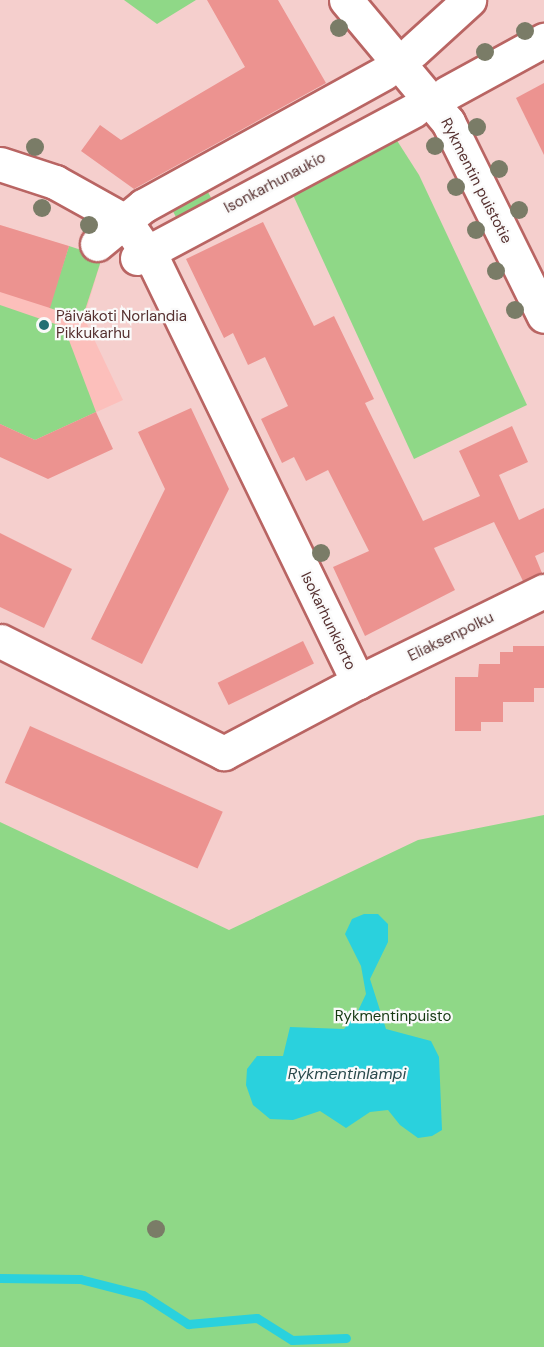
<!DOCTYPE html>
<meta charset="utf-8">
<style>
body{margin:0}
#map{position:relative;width:544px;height:1347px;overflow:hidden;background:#f5cfcd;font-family:"DM Sans",sans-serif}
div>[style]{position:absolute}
.built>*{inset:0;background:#fcbfbb}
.green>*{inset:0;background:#8fd887;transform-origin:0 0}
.water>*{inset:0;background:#2ad1dd}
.stream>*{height:9px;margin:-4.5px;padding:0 4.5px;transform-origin:4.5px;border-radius:4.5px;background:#2ad1dd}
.building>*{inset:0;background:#ec9390;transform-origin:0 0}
.roads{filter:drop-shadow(2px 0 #b96563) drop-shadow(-2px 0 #b96563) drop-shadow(0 2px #b96563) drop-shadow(0 -2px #b96563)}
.minor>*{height:33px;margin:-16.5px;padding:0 16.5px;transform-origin:16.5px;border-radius:16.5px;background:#fff}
.trees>*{width:18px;height:18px;margin:-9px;border-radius:50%;background:#7a7c67}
.dots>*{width:16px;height:16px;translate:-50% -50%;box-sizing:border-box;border:3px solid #fafafa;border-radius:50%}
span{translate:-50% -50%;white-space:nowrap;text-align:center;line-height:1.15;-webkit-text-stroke:4.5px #fafafa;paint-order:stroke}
.street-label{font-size:15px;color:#55302f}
.poi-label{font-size:15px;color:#55302f}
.left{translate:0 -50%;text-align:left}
.park-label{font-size:15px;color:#163913}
.water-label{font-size:16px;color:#2a4a4d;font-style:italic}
</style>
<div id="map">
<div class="built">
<div style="clip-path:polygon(0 225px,102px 257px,84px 318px,123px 400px,35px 440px,0 424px)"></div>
</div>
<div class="green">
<div style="clip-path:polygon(124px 0,196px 0,157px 24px)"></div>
<div style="clip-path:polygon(396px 139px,419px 175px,527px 405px,414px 459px,293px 195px)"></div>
<div style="left:201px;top:179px;width:27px;height:40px;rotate:62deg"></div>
<div style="left:69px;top:246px;width:35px;height:65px;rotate:18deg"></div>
<div style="clip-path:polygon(0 305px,64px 327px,96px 412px,35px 440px,0 424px)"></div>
<div style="clip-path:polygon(544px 815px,544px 1347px,0 1347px,0 822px,229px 930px,418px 840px)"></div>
</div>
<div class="water">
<div style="clip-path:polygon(364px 914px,378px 914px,388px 924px,388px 942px,370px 979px,386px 1029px,431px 1041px,439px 1057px,442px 1130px,432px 1136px,418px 1138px,400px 1125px,388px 1110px,370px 1112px,346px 1128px,320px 1111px,293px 1120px,270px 1119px,253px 1105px,246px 1085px,247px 1069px,257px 1056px,283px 1056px,290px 1027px,344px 1029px,357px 1013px,366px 994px,361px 966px,345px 934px,352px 919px)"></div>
</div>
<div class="stream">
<div style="left:0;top:1278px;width:80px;rotate:0.7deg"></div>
<div style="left:80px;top:1279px;width:65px;rotate:14.3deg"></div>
<div style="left:143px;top:1295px;width:54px;rotate:32.8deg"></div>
<div style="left:188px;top:1324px;width:69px;rotate:-5deg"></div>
<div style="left:257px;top:1318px;width:41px;rotate:32.2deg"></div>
<div style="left:292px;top:1340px;width:54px;rotate:-2.1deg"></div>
</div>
<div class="building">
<div style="clip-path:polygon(207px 0,278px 0,326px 83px,134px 189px,81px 151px,100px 125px,121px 140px,245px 67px)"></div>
<div style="clip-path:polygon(544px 83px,544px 155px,516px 98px)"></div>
<div style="clip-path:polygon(263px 222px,314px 326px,334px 316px,374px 399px,365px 403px,423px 521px,480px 496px,459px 451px,512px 426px,528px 462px,499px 475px,519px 520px,544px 508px,544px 552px,535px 556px,542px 573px,523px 581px,494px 522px,434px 548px,455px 590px,365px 636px,333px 567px,369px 551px,328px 470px,306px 481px,294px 457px,282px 463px,261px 419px,288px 406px,265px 357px,248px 365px,233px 333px,224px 338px,186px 259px)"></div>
<div style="clip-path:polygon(0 225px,69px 246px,50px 308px,0 292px)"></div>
<div style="clip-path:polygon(191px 408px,229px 489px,142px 664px,91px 639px,165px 489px,138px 432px)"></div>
<div style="clip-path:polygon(96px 412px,113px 449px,48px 479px,0 457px,0 424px,35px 440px)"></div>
<div style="clip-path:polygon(0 533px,72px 569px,44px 628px,0 607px)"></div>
<div style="left:303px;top:641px;width:25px;height:95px;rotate:64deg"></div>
<div style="clip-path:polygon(513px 646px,544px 646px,544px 688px,534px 688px,534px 702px,503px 702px,503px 722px,481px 722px,481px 731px,455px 731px,455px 677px,478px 677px,479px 664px,500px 664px,500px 652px,513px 652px)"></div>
<div style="left:30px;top:726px;width:211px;height:62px;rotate:24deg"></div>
</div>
<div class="roads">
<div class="minor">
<div style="left:346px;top:0;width:159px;rotate:50.1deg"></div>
<div style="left:448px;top:122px;width:216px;rotate:63.7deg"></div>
<div style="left:413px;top:51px;width:76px;rotate:-42.3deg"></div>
<div style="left:447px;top:93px;width:111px;rotate:-28.7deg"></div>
<div style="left:0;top:164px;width:58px;rotate:18.1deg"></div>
<div style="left:55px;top:182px;width:80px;rotate:29.1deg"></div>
<div style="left:125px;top:221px;width:52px;rotate:55.1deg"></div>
<div style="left:155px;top:264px;width:465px;rotate:64.1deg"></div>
<div style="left:358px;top:682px;width:152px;rotate:152.1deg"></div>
<div style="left:224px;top:753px;width:250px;rotate:-153.4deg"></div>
<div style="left:97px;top:244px;width:60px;rotate:-39.6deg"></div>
<div style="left:143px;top:206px;width:275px;rotate:-28.9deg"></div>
<div style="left:137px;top:258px;width:314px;rotate:-28.1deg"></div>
<div style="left:358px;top:682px;width:207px;rotate:-26.1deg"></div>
</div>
</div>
<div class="trees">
<div style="left:339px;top:28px"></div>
<div style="left:525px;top:31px"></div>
<div style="left:485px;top:52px"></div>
<div style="left:477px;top:127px"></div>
<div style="left:435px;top:146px"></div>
<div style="left:35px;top:147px"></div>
<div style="left:499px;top:169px"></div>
<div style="left:456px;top:187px"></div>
<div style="left:42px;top:208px"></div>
<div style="left:519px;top:210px"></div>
<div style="left:89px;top:225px"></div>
<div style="left:476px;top:230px"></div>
<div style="left:496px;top:271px"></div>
<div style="left:515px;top:310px"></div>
<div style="left:321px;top:553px"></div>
<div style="left:156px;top:1229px"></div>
</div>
<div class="dots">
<div style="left:44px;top:325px;background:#226e73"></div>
</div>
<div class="street-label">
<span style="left:476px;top:181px;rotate:63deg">Rykmentin puistotie</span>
<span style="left:275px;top:183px;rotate:-28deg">Isonkarhunaukio</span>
<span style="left:328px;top:621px;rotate:64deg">Isokarhunkierto</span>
<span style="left:451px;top:637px;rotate:-26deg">Eliaksenpolku</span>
</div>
<div class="poi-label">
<span class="left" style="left:56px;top:325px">Päiväkoti Norlandia<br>Pikkukarhu</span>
</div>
<div class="park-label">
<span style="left:393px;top:1017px">Rykmentinpuisto</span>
</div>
<div class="water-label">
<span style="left:347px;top:1074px">Rykmentinlampi</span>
</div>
</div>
